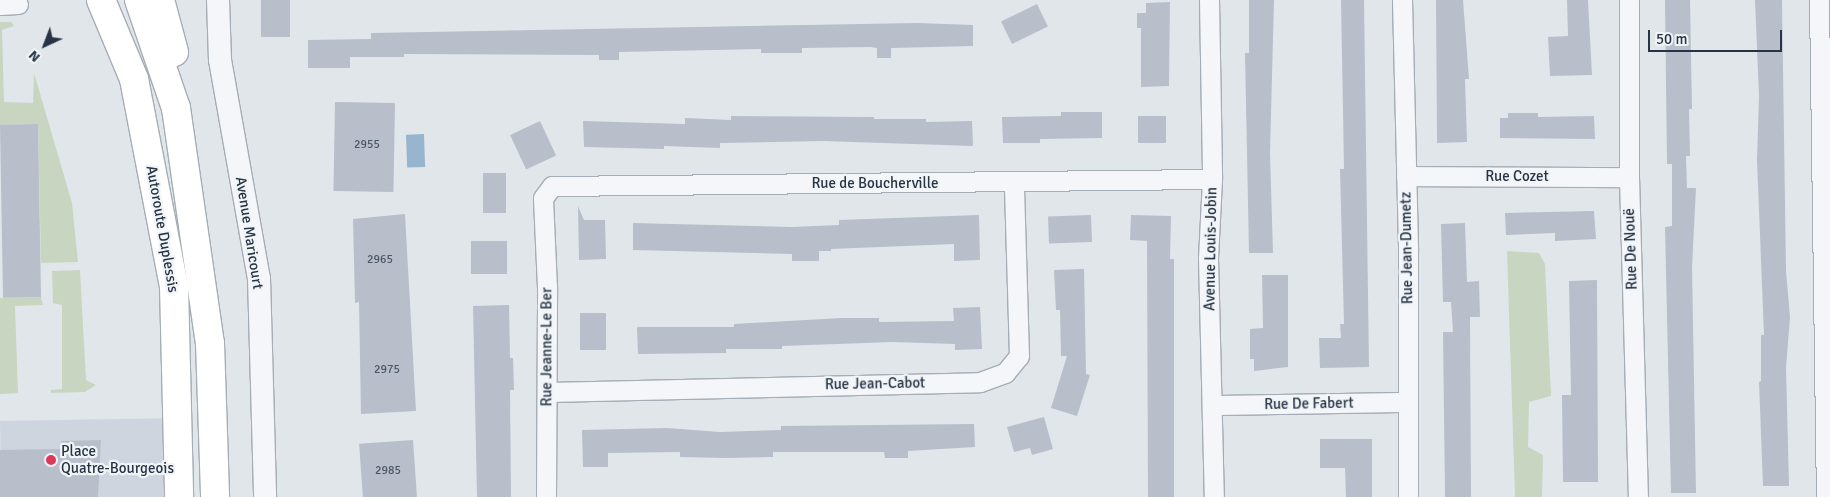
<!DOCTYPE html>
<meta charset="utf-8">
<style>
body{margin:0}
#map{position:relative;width:1830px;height:497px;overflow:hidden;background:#e1e6eb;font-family:Signika,sans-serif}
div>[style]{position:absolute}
.built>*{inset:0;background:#cfd5de;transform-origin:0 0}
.green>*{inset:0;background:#c8d6c1}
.water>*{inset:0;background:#98b5cf;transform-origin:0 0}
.building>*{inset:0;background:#b8bfca;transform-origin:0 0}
.roads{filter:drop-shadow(1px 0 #a5adb6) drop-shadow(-1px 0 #a5adb6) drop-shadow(0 1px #a5adb6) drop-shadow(0 -1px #a5adb6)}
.minor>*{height:19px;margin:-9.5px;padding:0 9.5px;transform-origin:9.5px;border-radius:9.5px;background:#f5f6f9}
.tertiary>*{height:22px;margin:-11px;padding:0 11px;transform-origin:11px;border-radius:11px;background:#f5f6f9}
.motorway>*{height:28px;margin:-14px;padding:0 14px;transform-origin:14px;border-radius:14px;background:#fff}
.dots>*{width:14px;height:14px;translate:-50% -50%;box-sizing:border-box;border:2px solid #f1f5f8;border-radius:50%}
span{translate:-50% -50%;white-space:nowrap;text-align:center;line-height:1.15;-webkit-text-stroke:4.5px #f1f5f8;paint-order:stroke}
.number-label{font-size:12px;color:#4b5766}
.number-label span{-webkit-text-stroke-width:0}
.street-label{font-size:15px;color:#273445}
.poi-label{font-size:15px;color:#273445}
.left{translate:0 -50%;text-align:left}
.north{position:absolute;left:20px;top:20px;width:50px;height:50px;-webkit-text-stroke:4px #f1f5f8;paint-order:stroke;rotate:223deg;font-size:14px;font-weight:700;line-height:20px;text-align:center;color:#273445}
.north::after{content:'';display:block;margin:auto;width:18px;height:22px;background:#273445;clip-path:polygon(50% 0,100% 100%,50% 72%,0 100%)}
.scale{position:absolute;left:1648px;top:30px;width:134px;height:22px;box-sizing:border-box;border:2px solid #273445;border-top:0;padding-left:6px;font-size:15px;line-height:18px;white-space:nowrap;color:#273445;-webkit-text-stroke:4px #f1f5f8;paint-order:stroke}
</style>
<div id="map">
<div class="built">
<div style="left:177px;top:418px;width:79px;height:177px;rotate:89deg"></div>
</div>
<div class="green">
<div style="clip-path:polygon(0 22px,11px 22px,14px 26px,2px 30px,4px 102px,33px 103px,34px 73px,72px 203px,78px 262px,41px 263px,38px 124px,0 125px)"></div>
<div style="clip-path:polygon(1507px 251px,1539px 253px,1545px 264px,1551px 396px,1529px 402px,1528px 447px,1543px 455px,1542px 497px,1515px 497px)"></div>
<div style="clip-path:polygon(80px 270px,86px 380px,96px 385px,85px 392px,51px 393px,51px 390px,62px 389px,62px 305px,53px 303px,52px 271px)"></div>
<div style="clip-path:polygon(41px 297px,43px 305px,15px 306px,18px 393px,0 394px,0 298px)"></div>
</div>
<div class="water">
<div style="left:424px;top:134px;width:33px;height:18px;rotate:88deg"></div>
</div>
<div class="building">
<div style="left:261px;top:0;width:29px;height:37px"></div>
<div style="clip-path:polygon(1249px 0,1274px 0,1270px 153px,1273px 253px,1249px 253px,1245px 53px,1249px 53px)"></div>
<div style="clip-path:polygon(1341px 0,1364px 0,1369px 367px,1320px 368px,1319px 338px,1341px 338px,1340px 324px,1344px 324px,1340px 169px,1344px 169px)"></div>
<div style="clip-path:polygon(1436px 0,1463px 0,1469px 79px,1465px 79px,1467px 142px,1437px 143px)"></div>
<div style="clip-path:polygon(1567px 0,1588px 0,1592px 75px,1550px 76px,1548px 37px,1568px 36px)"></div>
<div style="clip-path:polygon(1665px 0,1690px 0,1692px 109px,1689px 109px,1690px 156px,1686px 156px,1687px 188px,1696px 188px,1692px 267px,1696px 493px,1671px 493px,1665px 227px,1672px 226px,1672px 164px,1667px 164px)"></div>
<div style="clip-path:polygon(1755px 0,1782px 0,1786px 271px,1790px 317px,1786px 368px,1789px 486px,1763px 486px,1759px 382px,1761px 381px,1761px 335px,1764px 335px,1757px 160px,1759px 96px)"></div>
<div style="clip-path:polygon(1170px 2px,1169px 86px,1141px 87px,1141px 28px,1137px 28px,1137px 13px,1146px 13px,1146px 3px)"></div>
<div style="left:1037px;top:4px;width:25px;height:40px;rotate:64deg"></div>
<div style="clip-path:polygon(917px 23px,973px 25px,973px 46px,891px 48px,891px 58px,877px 58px,877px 48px,870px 47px,802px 48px,802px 53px,761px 53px,761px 49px,619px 52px,619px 60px,599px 60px,599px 55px,404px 54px,404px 57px,350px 57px,350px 68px,308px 68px,308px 40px,371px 39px,371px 33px)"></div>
<div style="left:335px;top:102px;width:60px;height:89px;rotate:1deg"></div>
<div style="clip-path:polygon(1061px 112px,1102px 112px,1102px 138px,1040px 139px,1040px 143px,1003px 143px,1002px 117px,1061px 116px)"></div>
<div style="clip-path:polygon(1508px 113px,1538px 113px,1538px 117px,1594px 116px,1595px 139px,1500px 138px,1500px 118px,1508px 118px)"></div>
<div style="clip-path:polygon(731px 116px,874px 117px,874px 119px,926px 119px,926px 122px,972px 121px,973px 146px,823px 141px,720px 143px,720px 148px,664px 146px,664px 149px,584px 147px,583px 121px,685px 124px,685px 118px,731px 120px)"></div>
<div style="left:1138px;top:116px;width:28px;height:27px"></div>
<div style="left:540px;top:121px;width:38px;height:33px;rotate:65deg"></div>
<div style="left:38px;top:124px;width:173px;height:38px;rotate:89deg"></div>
<div style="left:483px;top:173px;width:23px;height:40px"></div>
<div style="clip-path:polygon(578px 206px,584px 220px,605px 220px,606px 259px,579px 260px)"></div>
<div style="clip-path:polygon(1594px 211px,1596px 239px,1555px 241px,1555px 233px,1506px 235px,1505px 213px)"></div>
<div style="clip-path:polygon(405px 214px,416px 411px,361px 414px,359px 302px,355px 303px,353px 219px)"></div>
<div style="clip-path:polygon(979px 215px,980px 260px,954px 261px,954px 244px,831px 249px,831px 251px,819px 251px,819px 261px,792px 261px,792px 254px,633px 250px,633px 223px,792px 227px,839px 225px,839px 220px)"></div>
<div style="left:1091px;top:215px;width:27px;height:43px;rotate:88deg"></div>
<div style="clip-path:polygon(1131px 215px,1171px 216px,1170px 259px,1174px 259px,1174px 497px,1148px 497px,1147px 241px,1130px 240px)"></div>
<div style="clip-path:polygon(1465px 223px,1467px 282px,1479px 281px,1480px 317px,1470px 317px,1471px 497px,1445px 497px,1443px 332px,1453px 332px,1451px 302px,1443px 302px,1441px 224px)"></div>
<div style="left:471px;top:241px;width:36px;height:33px"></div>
<div style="clip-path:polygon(1084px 269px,1086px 374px,1090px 375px,1077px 416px,1051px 408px,1067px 356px,1061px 356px,1060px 310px,1056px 310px,1054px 270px)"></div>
<div style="clip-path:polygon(1262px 275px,1288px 275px,1288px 367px,1254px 371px,1254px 359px,1250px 359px,1250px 329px,1263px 328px)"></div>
<div style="clip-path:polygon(1597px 280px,1598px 482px,1563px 482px,1562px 395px,1571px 395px,1569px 281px)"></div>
<div style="clip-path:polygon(509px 305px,510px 358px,513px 358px,514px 390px,510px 390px,511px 497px,477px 497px,473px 306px)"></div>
<div style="clip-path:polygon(980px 307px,982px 349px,955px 350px,955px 344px,893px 342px,782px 346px,782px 349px,726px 349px,726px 353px,638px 354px,637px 327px,734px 327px,734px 324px,841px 318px,879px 318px,879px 322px,954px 321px,953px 308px)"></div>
<div style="left:580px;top:313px;width:26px;height:37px"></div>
<div style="clip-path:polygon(1044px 417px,1053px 449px,1032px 455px,1030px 448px,1014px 452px,1007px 427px)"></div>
<div style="clip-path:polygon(974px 424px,975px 447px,908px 451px,908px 458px,885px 458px,884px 452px,773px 452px,773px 457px,725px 458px,680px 457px,680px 452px,608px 453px,608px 467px,583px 467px,582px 430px,667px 428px,720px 432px,781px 430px,781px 426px)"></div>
<div style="clip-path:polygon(1320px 439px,1372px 439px,1372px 497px,1346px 497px,1345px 468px,1320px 468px)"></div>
<div style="clip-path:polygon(101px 440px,98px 497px,0 497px,0 450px,61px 449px,61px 441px)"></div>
<div style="left:413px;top:440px;width:57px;height:54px;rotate:86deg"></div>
</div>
<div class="roads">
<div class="minor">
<div style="left:1209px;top:0;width:179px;rotate:89deg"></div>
<div style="left:1212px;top:179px;width:79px;rotate:92.9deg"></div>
<div style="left:1208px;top:258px;width:239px;rotate:88.6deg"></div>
<div style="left:1402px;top:0;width:251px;rotate:88.6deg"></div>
<div style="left:1408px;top:251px;width:246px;rotate:90deg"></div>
<div style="left:1629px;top:0;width:177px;rotate:90deg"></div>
<div style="left:1629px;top:177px;width:320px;rotate:88.4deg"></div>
<div style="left:1819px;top:0;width:497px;rotate:89.2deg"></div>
<div style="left:0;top:5px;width:18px;rotate:-3deg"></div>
<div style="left:1406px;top:176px;width:223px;rotate:0.3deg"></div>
<div style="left:548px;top:392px;width:432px;rotate:-1.3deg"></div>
<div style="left:980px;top:382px;width:27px;rotate:-20deg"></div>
<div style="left:1005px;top:373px;width:22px;rotate:-51deg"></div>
<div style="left:1019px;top:356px;width:173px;rotate:-91.7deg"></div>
<div style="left:1212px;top:405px;width:194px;rotate:-0.9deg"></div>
<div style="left:546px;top:497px;width:210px;rotate:-89.7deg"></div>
<div style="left:547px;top:287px;width:89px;rotate:-92.6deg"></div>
<div style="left:543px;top:198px;width:15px;rotate:-53deg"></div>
<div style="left:552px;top:186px;width:660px;rotate:-0.61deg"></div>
</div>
<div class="tertiary">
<div style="left:218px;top:0;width:60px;rotate:88.1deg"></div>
<div style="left:220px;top:60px;width:221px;rotate:79.9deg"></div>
<div style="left:259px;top:278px;width:219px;rotate:88.4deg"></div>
</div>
<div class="motorway">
<div style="left:101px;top:0;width:86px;rotate:67.3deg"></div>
<div style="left:134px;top:79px;width:211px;rotate:79.1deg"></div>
<div style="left:174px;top:286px;width:211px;rotate:88.6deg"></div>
<div style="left:139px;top:0;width:114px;rotate:71.1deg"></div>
<div style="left:176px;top:108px;width:237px;rotate:81.8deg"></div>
<div style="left:210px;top:343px;width:154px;rotate:88.1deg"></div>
<div style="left:160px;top:0;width:54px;rotate:74.9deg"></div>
</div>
</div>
<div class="dots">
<div style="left:51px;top:460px;background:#dd3959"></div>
</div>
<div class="number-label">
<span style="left:367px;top:145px">2955</span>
<span style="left:380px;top:260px">2965</span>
<span style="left:387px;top:370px">2975</span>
<span style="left:388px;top:471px">2985</span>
</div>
<div class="street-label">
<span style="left:1517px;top:177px">Rue Cozet</span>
<span style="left:875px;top:184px">Rue de Boucherville</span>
<span style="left:162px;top:229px;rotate:80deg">Autoroute Duplessis</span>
<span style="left:249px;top:233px;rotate:81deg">Avenue Maricourt</span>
<span style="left:1407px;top:248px;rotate:-91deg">Rue Jean-Dumetz</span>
<span style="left:1211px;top:249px;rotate:-89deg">Avenue Louis-Jobin</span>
<span style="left:1631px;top:249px;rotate:-92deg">Rue De Nouë</span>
<span style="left:547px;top:347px;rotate:-90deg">Rue Jeanne-Le Ber</span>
<span style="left:875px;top:384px;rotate:-1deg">Rue Jean-Cabot</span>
<span style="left:1309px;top:404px;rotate:-1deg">Rue De Fabert</span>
</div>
<div class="poi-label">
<span class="left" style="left:61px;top:460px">Place<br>Quatre-Bourgeois</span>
</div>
<div class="north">N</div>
<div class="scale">50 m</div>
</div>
